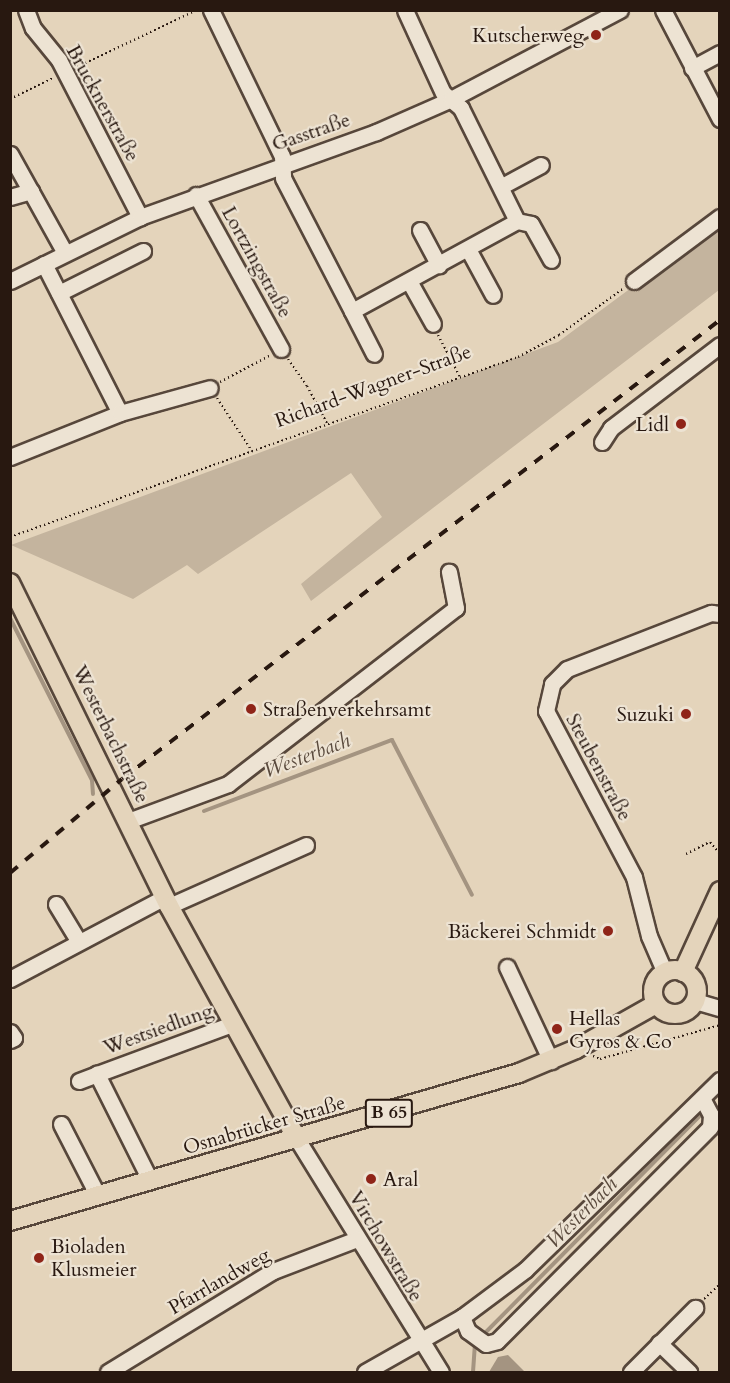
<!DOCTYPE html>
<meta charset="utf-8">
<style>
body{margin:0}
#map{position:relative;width:730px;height:1383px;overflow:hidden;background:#e4d4bb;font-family:Cardo,serif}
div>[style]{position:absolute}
.green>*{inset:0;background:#c4b49e}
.water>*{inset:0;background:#a49481}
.stream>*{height:4px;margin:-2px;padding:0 2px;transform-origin:2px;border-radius:2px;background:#a49481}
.path>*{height:2px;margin-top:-1px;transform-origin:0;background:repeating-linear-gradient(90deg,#281810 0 1.5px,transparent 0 4.5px)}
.roads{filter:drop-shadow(2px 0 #57473b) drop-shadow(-2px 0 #57473b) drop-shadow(0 2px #57473b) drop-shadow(0 -2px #57473b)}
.minor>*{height:15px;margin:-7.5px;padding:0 7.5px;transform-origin:7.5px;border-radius:7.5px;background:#ede3d3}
.major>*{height:18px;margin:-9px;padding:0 9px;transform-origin:9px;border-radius:9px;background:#e4d4bb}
.major>.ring{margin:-9px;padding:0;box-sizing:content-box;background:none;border:18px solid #e4d4bb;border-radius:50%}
.rail>*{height:4px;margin-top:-2px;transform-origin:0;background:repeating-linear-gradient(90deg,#281810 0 10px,transparent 0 20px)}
.dots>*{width:16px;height:16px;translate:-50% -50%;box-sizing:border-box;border:3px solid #ede3d3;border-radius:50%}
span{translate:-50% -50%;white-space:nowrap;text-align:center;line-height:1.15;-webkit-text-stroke:4.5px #ede3d3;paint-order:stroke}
.shield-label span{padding:2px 4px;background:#ede3d3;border:2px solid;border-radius:4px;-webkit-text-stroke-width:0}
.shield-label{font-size:18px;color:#281810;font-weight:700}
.poi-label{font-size:20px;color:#281810}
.right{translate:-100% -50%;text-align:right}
.left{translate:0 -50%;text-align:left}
.street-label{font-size:20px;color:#281810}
.water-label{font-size:21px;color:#5a4a3d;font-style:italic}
.frame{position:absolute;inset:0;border:12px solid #281810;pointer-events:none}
</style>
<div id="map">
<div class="green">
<div style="clip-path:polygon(719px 223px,719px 290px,311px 601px,301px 584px,382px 517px,351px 473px,198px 574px,187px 565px,133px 599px,11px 545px,558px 342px)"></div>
</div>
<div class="water">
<div style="clip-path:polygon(508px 1355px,525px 1372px,489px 1372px,498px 1357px)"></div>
</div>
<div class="stream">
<div style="left:10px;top:618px;width:182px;rotate:63.2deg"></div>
<div style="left:92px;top:780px;width:14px;rotate:86deg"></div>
<div style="left:204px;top:811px;width:201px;rotate:-20.7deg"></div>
<div style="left:392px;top:740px;width:174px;rotate:62.7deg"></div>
<div style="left:484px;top:1334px;width:310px;rotate:-45.3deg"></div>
<div style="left:473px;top:1372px;width:28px;rotate:-86deg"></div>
</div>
<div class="path">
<div style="left:77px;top:67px;width:133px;rotate:-25.4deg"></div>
<div style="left:10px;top:99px;width:48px;rotate:-26deg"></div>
<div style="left:438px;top:335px;width:47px;rotate:62.4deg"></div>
<div style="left:288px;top:359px;width:33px;rotate:55deg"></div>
<div style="left:307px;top:386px;width:42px;rotate:61.6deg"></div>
<div style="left:220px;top:382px;width:58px;rotate:-27.9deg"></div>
<div style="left:217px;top:398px;width:64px;rotate:56.6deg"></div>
<div style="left:10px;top:537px;width:539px;rotate:-19.51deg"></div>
<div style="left:518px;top:357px;width:47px;rotate:-28.2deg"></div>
<div style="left:559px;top:335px;width:80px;rotate:-35.9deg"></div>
<div style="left:686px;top:854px;width:27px;rotate:-27deg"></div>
<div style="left:710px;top:842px;width:16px;rotate:50deg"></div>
<div style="left:593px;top:1056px;width:8px;rotate:23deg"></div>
<div style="left:600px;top:1059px;width:125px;rotate:-15.8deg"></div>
<div style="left:704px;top:1299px;width:22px;rotate:-43deg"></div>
</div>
<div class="roads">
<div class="minor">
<div style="left:26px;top:10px;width:19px;rotate:69deg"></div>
<div style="left:33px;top:28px;width:41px;rotate:50.9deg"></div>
<div style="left:59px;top:60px;width:177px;rotate:62.7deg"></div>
<div style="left:211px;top:10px;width:162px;rotate:64.1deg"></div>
<div style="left:282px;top:156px;width:22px;rotate:87deg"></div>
<div style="left:283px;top:178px;width:150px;rotate:62.6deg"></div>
<div style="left:352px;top:311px;width:188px;rotate:-28.6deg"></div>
<div style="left:517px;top:221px;width:126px;rotate:-116.4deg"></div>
<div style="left:461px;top:108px;width:23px;rotate:-140deg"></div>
<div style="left:443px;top:93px;width:91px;rotate:-114.6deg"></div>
<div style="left:663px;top:10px;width:123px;rotate:62.4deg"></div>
<div style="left:692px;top:68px;width:32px;rotate:-28deg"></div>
<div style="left:10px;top:154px;width:113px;rotate:60.9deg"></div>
<div style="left:502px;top:186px;width:44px;rotate:-28.3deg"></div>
<div style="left:196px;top:195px;width:176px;rotate:61.1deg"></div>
<div style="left:10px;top:197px;width:22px;rotate:-16deg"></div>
<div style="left:517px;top:221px;width:14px;rotate:12deg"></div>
<div style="left:531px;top:224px;width:41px;rotate:60.9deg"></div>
<div style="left:420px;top:230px;width:40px;rotate:62deg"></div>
<div style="left:468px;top:249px;width:52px;rotate:61.5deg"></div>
<div style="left:44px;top:264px;width:167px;rotate:63deg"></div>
<div style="left:10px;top:281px;width:145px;rotate:-26.2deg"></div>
<div style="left:140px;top:217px;width:251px;rotate:-19.8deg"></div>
<div style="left:376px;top:132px;width:82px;rotate:-23.7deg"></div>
<div style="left:451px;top:99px;width:191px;rotate:-27.8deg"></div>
<div style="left:409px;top:281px;width:49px;rotate:60.8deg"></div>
<div style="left:634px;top:281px;width:107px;rotate:-36.7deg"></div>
<div style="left:59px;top:293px;width:94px;rotate:-26.6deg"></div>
<div style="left:352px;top:311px;width:48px;rotate:62.9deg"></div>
<div style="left:602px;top:442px;width:17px;rotate:-57deg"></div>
<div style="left:611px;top:428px;width:137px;rotate:-37.3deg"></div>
<div style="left:10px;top:457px;width:118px;rotate:-21.8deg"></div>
<div style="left:120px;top:413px;width:93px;rotate:-15.5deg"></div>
<div style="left:128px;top:821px;width:107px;rotate:-20.3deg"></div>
<div style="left:228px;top:784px;width:288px;rotate:-37.7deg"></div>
<div style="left:456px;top:608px;width:37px;rotate:-101deg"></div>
<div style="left:56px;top:904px;width:44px;rotate:58.8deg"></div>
<div style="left:169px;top:906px;width:150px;rotate:-24deg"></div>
<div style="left:507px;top:967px;width:104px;rotate:64.9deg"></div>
<div style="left:665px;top:973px;width:40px;rotate:-113.4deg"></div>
<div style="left:649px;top:936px;width:61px;rotate:-104.3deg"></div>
<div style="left:634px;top:877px;width:188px;rotate:-117.9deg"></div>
<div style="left:546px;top:711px;width:28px;rotate:-77deg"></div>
<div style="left:552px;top:684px;width:21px;rotate:-45deg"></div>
<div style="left:567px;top:669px;width:155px;rotate:-21.3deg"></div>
<div style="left:711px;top:613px;width:9px;rotate:6deg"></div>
<div style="left:10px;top:979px;width:175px;rotate:-27.9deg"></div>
<div style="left:695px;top:1001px;width:26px;rotate:16deg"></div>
<div style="left:10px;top:1032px;width:7px;rotate:56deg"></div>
<div style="left:14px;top:1038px;width:4px;rotate:153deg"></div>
<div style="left:79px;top:1081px;width:19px;rotate:-21deg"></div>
<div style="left:61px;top:1124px;width:81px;rotate:62.8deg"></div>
<div style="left:297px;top:1139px;width:274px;rotate:58.3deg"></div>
<div style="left:150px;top:1180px;width:119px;rotate:-116.6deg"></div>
<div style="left:97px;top:1074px;width:144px;rotate:-20.3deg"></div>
<div style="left:462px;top:1317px;width:15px;rotate:67deg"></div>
<div style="left:468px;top:1331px;width:22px;rotate:36deg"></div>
<div style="left:486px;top:1344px;width:11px;rotate:-15deg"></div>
<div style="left:497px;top:1341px;width:302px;rotate:-45.1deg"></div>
<div style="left:710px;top:1127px;width:12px;rotate:-85deg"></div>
<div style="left:711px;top:1115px;width:19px;rotate:-118deg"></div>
<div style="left:659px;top:1343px;width:42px;rotate:44deg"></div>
<div style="left:108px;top:1372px;width:193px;rotate:-31.5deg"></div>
<div style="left:273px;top:1271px;width:90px;rotate:-20.9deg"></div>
<div style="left:365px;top:1372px;width:112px;rotate:-29.6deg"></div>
<div style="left:462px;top:1317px;width:79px;rotate:-36.7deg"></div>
<div style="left:525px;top:1270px;width:272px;rotate:-44.3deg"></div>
<div style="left:631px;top:1372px;width:91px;rotate:-45deg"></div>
</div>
<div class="major">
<div style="left:10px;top:583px;width:360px;rotate:63.8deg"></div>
<div style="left:169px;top:906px;width:266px;rotate:61.2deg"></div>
<div class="ring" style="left:653px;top:970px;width:26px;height:26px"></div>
<div style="left:683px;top:972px;width:89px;rotate:-65.4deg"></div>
<div style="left:10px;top:1221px;width:530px;rotate:-16.21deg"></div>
<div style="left:519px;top:1073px;width:62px;rotate:-22.8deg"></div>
<div style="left:576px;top:1049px;width:92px;rotate:-29.4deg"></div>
</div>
</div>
<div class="rail">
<div style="left:10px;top:873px;width:146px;rotate:-40deg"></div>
<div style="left:122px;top:779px;width:754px;rotate:-37.51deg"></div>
</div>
<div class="dots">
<div style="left:596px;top:35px;background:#8f2418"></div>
<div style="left:681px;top:424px;background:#8f2418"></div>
<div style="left:251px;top:709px;background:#8f2418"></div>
<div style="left:686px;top:714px;background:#8f2418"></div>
<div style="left:608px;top:931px;background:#8f2418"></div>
<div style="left:557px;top:1029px;background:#8f2418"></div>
<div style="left:371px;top:1179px;background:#8f2418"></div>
<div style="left:39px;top:1258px;background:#8f2418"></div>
</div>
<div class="shield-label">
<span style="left:389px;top:1113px">B 65</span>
</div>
<div class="poi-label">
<span class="right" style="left:584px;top:35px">Kutscherweg</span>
<span class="right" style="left:669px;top:424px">Lidl</span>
<span class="left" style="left:263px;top:709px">Straßenverkehrsamt</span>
<span class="right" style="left:674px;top:714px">Suzuki</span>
<span class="right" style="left:596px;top:931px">Bäckerei Schmidt</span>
<span class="left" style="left:569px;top:1030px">Hellas<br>Gyros &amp; Co</span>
<span class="left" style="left:383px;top:1179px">Aral</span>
<span class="left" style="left:51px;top:1258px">Bioladen<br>Klusmeier</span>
</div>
<div class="street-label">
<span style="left:103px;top:103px;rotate:61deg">Brucknerstraße</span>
<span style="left:311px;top:132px;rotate:-19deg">Gasstraße</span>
<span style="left:257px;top:262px;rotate:61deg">Lortzingstraße</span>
<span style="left:373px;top:386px;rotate:-20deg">Richard-Wagner-Straße</span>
<span style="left:111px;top:734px;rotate:64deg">Westerbachstraße</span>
<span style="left:599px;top:767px;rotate:62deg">Steubenstraße</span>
<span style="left:158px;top:1029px;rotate:-20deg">Westsiedlung</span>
<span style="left:264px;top:1125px;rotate:-16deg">Osnabrücker Straße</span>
<span style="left:386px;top:1246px;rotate:59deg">Virchowstraße</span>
<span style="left:219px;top:1281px;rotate:-30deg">Pfarrlandweg</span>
</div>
<div class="water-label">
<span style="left:307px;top:756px;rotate:-21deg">Westerbach</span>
<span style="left:582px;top:1213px;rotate:-45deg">Westerbach</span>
</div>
<div class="frame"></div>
</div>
